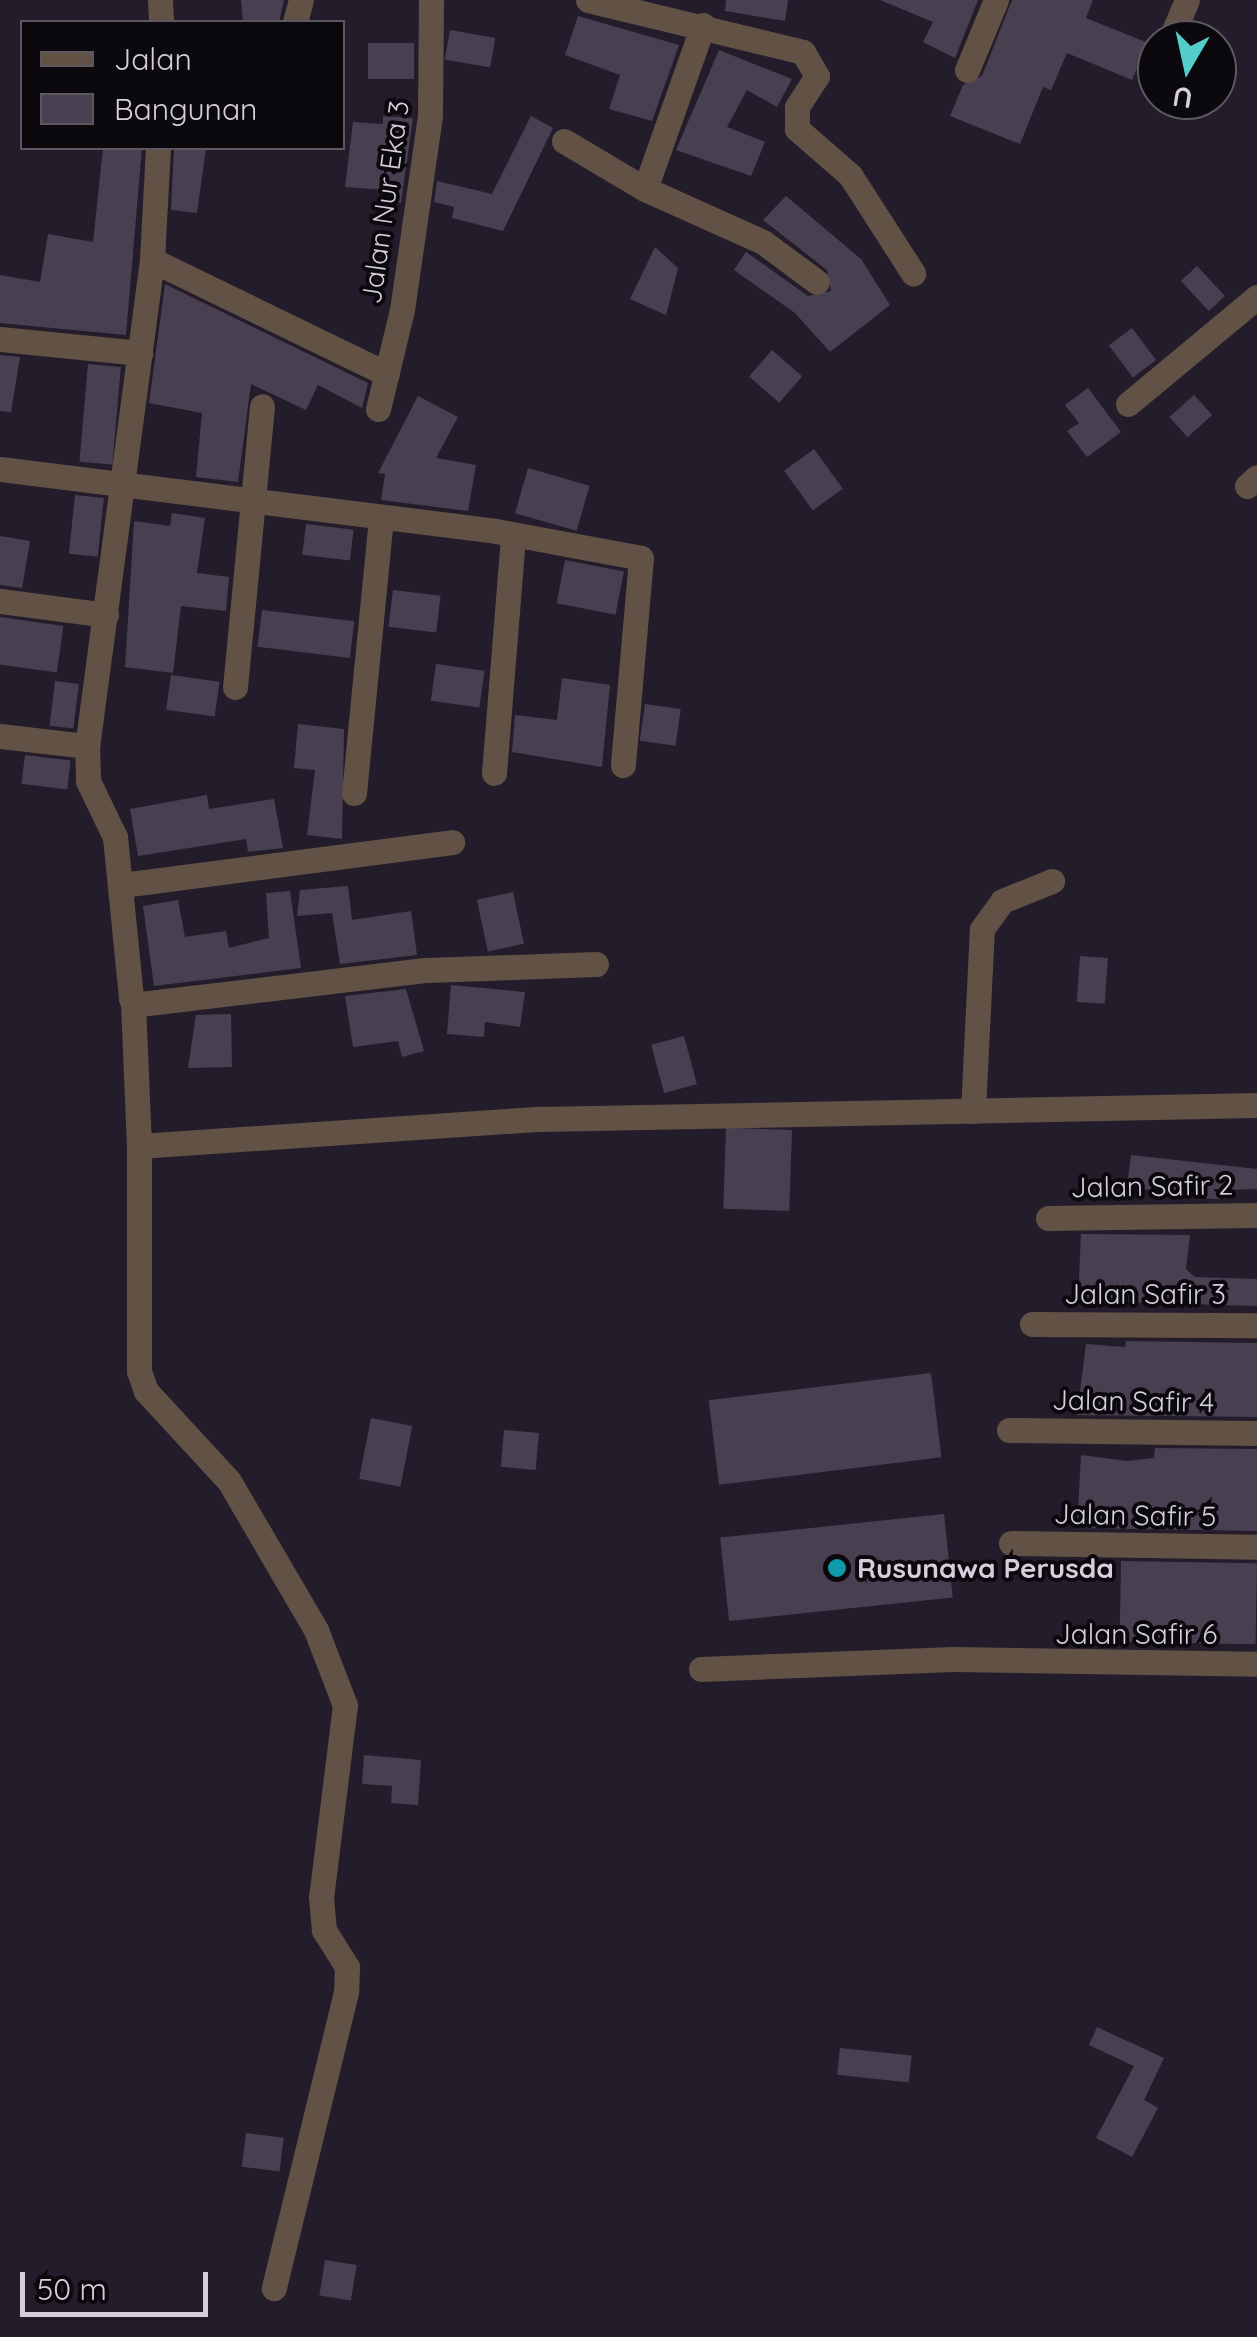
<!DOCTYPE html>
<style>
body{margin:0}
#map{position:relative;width:1257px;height:2337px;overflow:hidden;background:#231c2b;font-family:Quicksand,sans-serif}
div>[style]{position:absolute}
.building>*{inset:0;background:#484051;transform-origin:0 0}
.street>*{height:25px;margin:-12.5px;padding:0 12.5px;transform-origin:12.5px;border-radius:12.5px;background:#625145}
.dots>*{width:28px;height:28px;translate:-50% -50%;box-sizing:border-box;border:5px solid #0b080e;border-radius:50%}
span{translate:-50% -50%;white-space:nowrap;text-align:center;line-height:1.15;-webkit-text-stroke:8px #0b080e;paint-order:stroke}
.street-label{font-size:28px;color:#d4cfda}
.poi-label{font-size:28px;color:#d4cfda;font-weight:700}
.left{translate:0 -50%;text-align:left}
.legend{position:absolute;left:20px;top:20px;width:325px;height:130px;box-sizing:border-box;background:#0b080e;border:2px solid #5b5860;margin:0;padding:12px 18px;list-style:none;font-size:30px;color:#d4cfda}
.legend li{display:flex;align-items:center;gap:20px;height:50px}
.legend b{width:50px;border:2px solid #5b5860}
.north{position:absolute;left:1137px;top:20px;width:100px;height:100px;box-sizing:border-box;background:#0b080e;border:2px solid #5b5860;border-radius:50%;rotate:189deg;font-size:28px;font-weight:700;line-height:40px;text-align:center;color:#d4cfda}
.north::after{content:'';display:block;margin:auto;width:35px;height:45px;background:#53cdca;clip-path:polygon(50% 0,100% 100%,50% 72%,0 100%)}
.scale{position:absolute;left:20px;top:2272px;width:188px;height:45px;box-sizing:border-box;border:5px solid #d4cfda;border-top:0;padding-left:12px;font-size:30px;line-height:35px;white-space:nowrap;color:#d4cfda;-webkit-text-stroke:8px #0b080e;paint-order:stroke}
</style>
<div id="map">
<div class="building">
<div style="clip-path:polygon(241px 0,284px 0,279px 22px,243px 22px)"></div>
<div style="clip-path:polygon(726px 0,788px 0,785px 21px,725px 11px)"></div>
<div style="clip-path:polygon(880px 0,978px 0,955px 58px,923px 42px,933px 22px)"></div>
<div style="clip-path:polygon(1012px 0,1093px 0,1086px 18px,1148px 43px,1132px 80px,1067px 53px,1051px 90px,1043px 87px,1020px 144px,950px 116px,963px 85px,982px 76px)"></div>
<div style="clip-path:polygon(578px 16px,679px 45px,652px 121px,609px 109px,620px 75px,565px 55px)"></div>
<div style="left:450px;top:30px;width:46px;height:30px;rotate:10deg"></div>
<div style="left:368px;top:43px;width:46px;height:36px"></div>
<div style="clip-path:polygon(719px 50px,792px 79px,777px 107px,747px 90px,727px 127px,765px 142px,751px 176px,676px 150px)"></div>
<div style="clip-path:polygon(383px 116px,413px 118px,401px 203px,386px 202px,388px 190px,345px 187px,353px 122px,383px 124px)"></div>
<div style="clip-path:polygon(531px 116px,553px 128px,503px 231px,452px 218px,454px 207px,434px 202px,437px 181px,492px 194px)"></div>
<div style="clip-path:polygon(103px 148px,142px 148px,126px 335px,0 323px,0 275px,40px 282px,48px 234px,93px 242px)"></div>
<div style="clip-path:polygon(174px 148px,206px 148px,197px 213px,171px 210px)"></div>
<div style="clip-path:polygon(786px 196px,861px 259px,890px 305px,830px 352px,795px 313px,734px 270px,746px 252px,808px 296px,831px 291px,827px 270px,763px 220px)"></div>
<div style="clip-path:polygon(655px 247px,678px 268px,666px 315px,630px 299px)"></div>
<div style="left:1197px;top:266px;width:41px;height:22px;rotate:47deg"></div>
<div style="clip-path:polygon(165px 284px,368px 383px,362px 408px,318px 385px,306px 410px,251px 384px,238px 482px,196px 477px,202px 413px,149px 403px)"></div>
<div style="left:1132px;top:328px;width:40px;height:29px;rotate:53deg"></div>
<div style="left:772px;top:350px;width:40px;height:35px;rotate:41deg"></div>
<div style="clip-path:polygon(0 355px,20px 357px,11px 412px,0 411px)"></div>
<div style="left:88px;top:364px;width:33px;height:98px;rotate:5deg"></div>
<div style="clip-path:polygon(1088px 388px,1121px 432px,1087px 457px,1067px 431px,1079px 423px,1065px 405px)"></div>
<div style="left:1194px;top:395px;width:27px;height:33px;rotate:48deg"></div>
<div style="clip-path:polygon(418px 396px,458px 417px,436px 458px,476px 465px,468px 511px,381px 500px,385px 474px,378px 473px)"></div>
<div style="left:814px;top:449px;width:49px;height:37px;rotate:54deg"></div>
<div style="left:528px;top:468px;width:64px;height:47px;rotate:16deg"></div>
<div style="left:75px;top:495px;width:29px;height:59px;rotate:6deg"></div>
<div style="clip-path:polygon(172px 513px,205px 518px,197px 573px,229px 577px,226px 611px,181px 606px,173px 673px,125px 667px,134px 521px,170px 526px)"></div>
<div style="left:306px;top:524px;width:48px;height:31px;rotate:7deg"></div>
<div style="clip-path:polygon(0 536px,30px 541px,22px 588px,0 585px)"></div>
<div style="left:565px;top:560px;width:60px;height:44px;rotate:11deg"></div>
<div style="left:393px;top:590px;width:48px;height:37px;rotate:7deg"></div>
<div style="left:262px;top:610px;width:93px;height:37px;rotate:7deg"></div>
<div style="left:0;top:617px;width:64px;height:47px;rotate:8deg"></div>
<div style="left:436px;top:664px;width:49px;height:37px;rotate:8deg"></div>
<div style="left:171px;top:675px;width:49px;height:35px;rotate:8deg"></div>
<div style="clip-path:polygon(562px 678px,610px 685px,602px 767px,512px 752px,515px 715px,557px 720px)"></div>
<div style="left:55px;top:681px;width:24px;height:45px;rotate:7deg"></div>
<div style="left:645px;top:704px;width:36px;height:37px;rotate:8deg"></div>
<div style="clip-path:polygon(298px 724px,344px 729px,342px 839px,307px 835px,315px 770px,294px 768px)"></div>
<div style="left:25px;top:755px;width:46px;height:29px;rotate:7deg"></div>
<div style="clip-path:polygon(207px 795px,209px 809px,274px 799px,283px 848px,248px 852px,246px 839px,138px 856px,130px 809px)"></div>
<div style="clip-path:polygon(348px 886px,352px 920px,411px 911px,417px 955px,340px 964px,332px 913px,297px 916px,300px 890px)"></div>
<div style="clip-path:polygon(290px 891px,301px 968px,154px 986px,143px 906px,178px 900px,185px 937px,226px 931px,229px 948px,269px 938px,266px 893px)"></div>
<div style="left:513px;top:892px;width:53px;height:37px;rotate:78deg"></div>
<div style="left:1080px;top:956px;width:28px;height:46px;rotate:4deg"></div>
<div style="clip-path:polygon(451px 985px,525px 992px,520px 1027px,485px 1022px,484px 1037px,447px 1034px)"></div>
<div style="clip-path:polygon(406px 989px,424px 1051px,402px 1057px,398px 1041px,353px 1047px,345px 996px)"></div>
<div style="clip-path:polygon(231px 1014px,232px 1067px,188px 1068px,196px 1015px)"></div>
<div style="left:684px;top:1036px;width:50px;height:34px;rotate:75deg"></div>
<div style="left:792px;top:1130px;width:81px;height:66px;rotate:92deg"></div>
<div style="clip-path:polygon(1131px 1155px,1257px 1169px,1257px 1189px,1227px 1190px,1227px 1199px,1213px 1199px,1127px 1187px)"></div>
<div style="clip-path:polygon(1081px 1234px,1190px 1235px,1186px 1269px,1195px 1277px,1257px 1279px,1257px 1306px,1078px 1301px)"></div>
<div style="clip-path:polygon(1126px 1341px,1257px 1343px,1257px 1417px,1077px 1415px,1086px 1344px,1125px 1347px)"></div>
<div style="left:931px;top:1373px;width:85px;height:224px;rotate:83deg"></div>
<div style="left:371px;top:1418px;width:42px;height:62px;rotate:11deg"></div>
<div style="left:504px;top:1430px;width:35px;height:37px;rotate:5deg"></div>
<div style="clip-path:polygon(1155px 1448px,1257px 1449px,1257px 1531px,1077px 1528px,1081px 1455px,1127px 1461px,1154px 1458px)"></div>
<div style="left:944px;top:1514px;width:84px;height:225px;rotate:84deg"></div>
<div style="left:1121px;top:1561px;width:136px;height:81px;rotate:1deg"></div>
<div style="clip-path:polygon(364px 1755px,421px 1760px,418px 1805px,391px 1803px,392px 1786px,362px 1784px)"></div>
<div style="clip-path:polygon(1097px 2027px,1164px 2058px,1144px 2100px,1158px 2108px,1132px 2157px,1096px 2138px,1134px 2066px,1089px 2045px)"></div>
<div style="left:840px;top:2048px;width:72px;height:27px;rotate:6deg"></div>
<div style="left:246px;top:2133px;width:38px;height:34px;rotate:7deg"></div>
<div style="left:325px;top:2260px;width:32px;height:36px;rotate:9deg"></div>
</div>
<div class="street">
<div style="left:160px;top:0;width:22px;rotate:87deg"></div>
<div style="left:588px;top:0;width:221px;rotate:13.6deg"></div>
<div style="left:803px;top:52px;width:28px;rotate:60deg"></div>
<div style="left:817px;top:76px;width:37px;rotate:123deg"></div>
<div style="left:797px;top:107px;width:22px;rotate:90deg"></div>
<div style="left:797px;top:129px;width:70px;rotate:41deg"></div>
<div style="left:850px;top:175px;width:117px;rotate:57.3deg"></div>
<div style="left:295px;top:22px;width:23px;rotate:-75deg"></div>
<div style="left:1170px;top:40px;width:43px;rotate:-67deg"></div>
<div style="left:967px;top:70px;width:76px;rotate:-67.5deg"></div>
<div style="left:1153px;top:83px;width:12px;rotate:-70deg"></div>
<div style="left:564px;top:141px;width:94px;rotate:30.7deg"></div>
<div style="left:645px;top:189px;width:129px;rotate:24.2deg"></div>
<div style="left:763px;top:242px;width:67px;rotate:36.5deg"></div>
<div style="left:158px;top:148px;width:112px;rotate:93.1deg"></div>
<div style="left:152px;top:260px;width:490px;rotate:97.6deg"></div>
<div style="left:87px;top:746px;width:35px;rotate:88deg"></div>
<div style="left:88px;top:781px;width:62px;rotate:64.3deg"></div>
<div style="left:115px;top:837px;width:162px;rotate:84.3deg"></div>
<div style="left:131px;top:998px;width:11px;rotate:34deg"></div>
<div style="left:140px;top:1004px;width:289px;rotate:-6.8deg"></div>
<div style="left:427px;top:970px;width:169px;rotate:-2deg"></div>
<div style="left:645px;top:189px;width:174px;rotate:-70.5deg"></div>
<div style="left:152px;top:260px;width:261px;rotate:25.9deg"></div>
<div style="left:0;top:339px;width:141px;rotate:5.7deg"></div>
<div style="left:1128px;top:404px;width:168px;rotate:-39.7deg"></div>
<div style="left:378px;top:409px;width:102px;rotate:-76.4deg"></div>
<div style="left:402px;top:310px;width:197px;rotate:-81.8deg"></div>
<div style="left:430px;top:115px;width:115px;rotate:-89.5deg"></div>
<div style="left:0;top:469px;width:500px;rotate:7.1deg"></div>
<div style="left:496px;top:531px;width:147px;rotate:10.5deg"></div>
<div style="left:641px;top:558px;width:208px;rotate:95deg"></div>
<div style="left:1247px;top:486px;width:13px;rotate:-42deg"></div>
<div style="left:0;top:601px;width:107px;rotate:7.5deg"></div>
<div style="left:235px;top:687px;width:282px;rotate:-84.5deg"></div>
<div style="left:0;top:736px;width:88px;rotate:6.6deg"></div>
<div style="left:494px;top:773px;width:239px;rotate:-85.4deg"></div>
<div style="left:354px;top:793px;width:276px;rotate:-84.4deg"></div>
<div style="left:122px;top:885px;width:333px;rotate:-7.4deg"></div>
<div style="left:133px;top:1003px;width:143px;rotate:87.6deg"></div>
<div style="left:139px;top:1146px;width:402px;rotate:-3.9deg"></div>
<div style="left:540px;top:1119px;width:717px;rotate:-1.12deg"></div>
<div style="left:973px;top:1111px;width:182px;rotate:-87.2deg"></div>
<div style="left:982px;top:929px;width:34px;rotate:-54deg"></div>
<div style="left:1002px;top:901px;width:54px;rotate:-21.8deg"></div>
<div style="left:139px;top:1146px;width:225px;rotate:90deg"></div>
<div style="left:139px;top:1371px;width:21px;rotate:71deg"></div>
<div style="left:146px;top:1391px;width:122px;rotate:47.3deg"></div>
<div style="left:229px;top:1481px;width:173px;rotate:59.7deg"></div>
<div style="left:316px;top:1630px;width:80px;rotate:68.9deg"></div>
<div style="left:345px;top:1705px;width:193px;rotate:97.1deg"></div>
<div style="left:321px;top:1897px;width:33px;rotate:85deg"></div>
<div style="left:324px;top:1930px;width:44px;rotate:58.1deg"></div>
<div style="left:347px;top:1967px;width:25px;rotate:92deg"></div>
<div style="left:346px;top:1992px;width:305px;rotate:103.7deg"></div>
<div style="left:1048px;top:1218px;width:209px;rotate:-0.8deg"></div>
<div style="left:1032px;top:1324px;width:225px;rotate:0.3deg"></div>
<div style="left:1009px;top:1430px;width:248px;rotate:0.7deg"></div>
<div style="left:1011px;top:1543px;width:246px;rotate:0.9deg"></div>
<div style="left:701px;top:1669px;width:252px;rotate:-2.3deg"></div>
<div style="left:953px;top:1659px;width:304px;rotate:0.9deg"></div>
</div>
<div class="dots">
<div style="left:837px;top:1568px;background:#0f9aa8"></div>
</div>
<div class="street-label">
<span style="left:385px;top:202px;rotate:-82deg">Jalan Nur Eka 3</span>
<span style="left:1152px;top:1186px;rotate:-1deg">Jalan Safir 2</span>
<span style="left:1145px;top:1294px">Jalan Safir 3</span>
<span style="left:1133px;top:1401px;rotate:1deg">Jalan Safir 4</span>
<span style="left:1135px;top:1515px;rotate:1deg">Jalan Safir 5</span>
<span style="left:1136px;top:1634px">Jalan Safir 6</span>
</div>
<div class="poi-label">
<span class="left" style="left:857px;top:1568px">Rusunawa Perusda</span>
</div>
<ul class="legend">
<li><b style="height:12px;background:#625145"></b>Jalan</li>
<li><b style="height:28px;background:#484051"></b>Bangunan</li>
</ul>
<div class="north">U</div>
<div class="scale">50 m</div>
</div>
